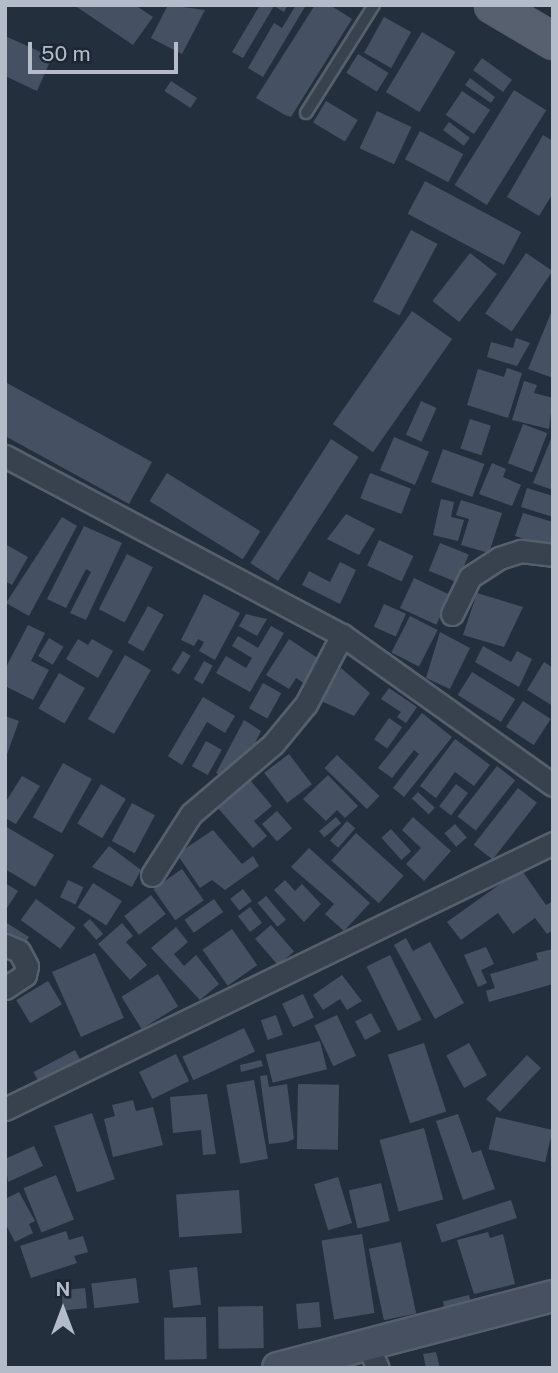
<!DOCTYPE html>
<style>
body{margin:0}
#map{position:relative;width:558px;height:1373px;overflow:hidden;background:#242f3e;font-family:"Public Sans",sans-serif}
div>[style]{position:absolute}
.building>*{inset:0;background:#455162;transform-origin:0 0}
.roads{filter:drop-shadow(2px 0 #565f6c) drop-shadow(-2px 0 #565f6c) drop-shadow(0 2px #565f6c) drop-shadow(0 -2px #565f6c)}
.lane>*{height:10px;margin:-5px;padding:0 5px;transform-origin:5px;border-radius:5px;background:#38414e}
.street>*{height:21px;margin:-10.5px;padding:0 10.5px;transform-origin:10.5px;border-radius:10.5px;background:#38414e}
.secondary>*{height:30px;margin:-15px;padding:0 15px;transform-origin:15px;border-radius:15px;background:#465061}
.primary>*{height:33px;margin:-16.5px;padding:0 16.5px;transform-origin:16.5px;border-radius:16.5px;background:#56606e}
span{translate:-50% -50%;white-space:nowrap;text-align:center;line-height:1.15;-webkit-text-stroke:6px #1d2633;paint-order:stroke}
.frame{position:absolute;inset:0;border:7px solid #b4bcc9;pointer-events:none}
.north{position:absolute;left:28px;top:1275px;width:70px;height:70px;-webkit-text-stroke:5px #1d2633;paint-order:stroke;rotate:0deg;font-size:19px;font-weight:700;line-height:28px;text-align:center;color:#b4bcc9}
.north::after{content:'';display:block;margin:auto;width:24px;height:32px;background:#b4bcc9;clip-path:polygon(50% 0,100% 100%,50% 72%,0 100%)}
.scale{position:absolute;left:28px;top:42px;width:150px;height:32px;box-sizing:border-box;border:4px solid #b4bcc9;border-top:0;padding-left:9px;font-size:21px;line-height:24px;white-space:nowrap;color:#b4bcc9;-webkit-text-stroke:5px #1d2633;paint-order:stroke}
</style>
<div id="map">
<div class="building">
<div style="clip-path:polygon(74px 5px,135px 5px,153px 17px,133px 45px)"></div>
<div style="clip-path:polygon(168px 5px,205px 10px,182px 54px,151px 38px)"></div>
<div style="clip-path:polygon(260px 5px,288px 5px,284px 12px,274px 6px,243px 58px,232px 52px)"></div>
<div style="clip-path:polygon(296px 5px,306px 5px,263px 77px,248px 68px,274px 23px,282px 28px)"></div>
<div style="clip-path:polygon(315px 5px,330px 5px,352px 19px,291px 117px,285px 115px,256px 98px)"></div>
<div style="left:384px;top:17px;width:31px;height:41px;rotate:29deg"></div>
<div style="left:422px;top:32px;width:39px;height:70px;rotate:31deg"></div>
<div style="clip-path:polygon(5px 36px,52px 57px,37px 91px,5px 76px)"></div>
<div style="left:358px;top:54px;width:36px;height:22px;rotate:32deg"></div>
<div style="left:482px;top:58px;width:37px;height:15px;rotate:36deg"></div>
<div style="clip-path:polygon(470px 78px,495px 97px,491px 103px,465px 85px)"></div>
<div style="left:171px;top:81px;width:31px;height:12px;rotate:33deg"></div>
<div style="left:514px;top:90px;width:38px;height:112px;rotate:32deg"></div>
<div style="left:462px;top:91px;width:34px;height:29px;rotate:34deg"></div>
<div style="left:326px;top:101px;width:37px;height:25px;rotate:31deg"></div>
<div style="left:377px;top:111px;width:38px;height:41px;rotate:25deg"></div>
<div style="left:449px;top:122px;width:26px;height:10px;rotate:37deg"></div>
<div style="left:420px;top:131px;width:49px;height:32px;rotate:28deg"></div>
<div style="clip-path:polygon(543px 135px,553px 141px,553px 193px,539px 216px,507px 197px)"></div>
<div style="left:425px;top:181px;width:109px;height:37px;rotate:28deg"></div>
<div style="left:411px;top:230px;width:30px;height:81px;rotate:28deg"></div>
<div style="left:470px;top:253px;width:34px;height:61px;rotate:38deg"></div>
<div style="left:526px;top:253px;width:32px;height:73px;rotate:34deg"></div>
<div style="clip-path:polygon(553px 308px,553px 378px,528px 369px)"></div>
<div style="left:412px;top:311px;width:49px;height:138px;rotate:35deg"></div>
<div style="clip-path:polygon(516px 338px,530px 343px,517px 366px,487px 357px,491px 342px,513px 348px)"></div>
<div style="clip-path:polygon(507px 368px,522px 373px,508px 418px,467px 405px,478px 369px,504px 377px)"></div>
<div style="clip-path:polygon(524px 381px,537px 385px,534px 393px,553px 398px,549px 429px,512px 420px)"></div>
<div style="clip-path:polygon(5px 382px,152px 462px,129px 504px,5px 436px)"></div>
<div style="left:421px;top:401px;width:17px;height:37px;rotate:24deg"></div>
<div style="left:470px;top:419px;width:22px;height:31px;rotate:18deg"></div>
<div style="left:523px;top:424px;width:26px;height:42px;rotate:21deg"></div>
<div style="clip-path:polygon(553px 434px,553px 490px,533px 483px)"></div>
<div style="left:394px;top:437px;width:38px;height:36px;rotate:23deg"></div>
<div style="left:331px;top:439px;width:33px;height:148px;rotate:33deg"></div>
<div style="left:443px;top:449px;width:44px;height:35px;rotate:20deg"></div>
<div style="clip-path:polygon(492px 463px,506px 469px,503px 477px,521px 485px,512px 506px,479px 494px)"></div>
<div style="left:167px;top:473px;width:110px;height:33px;rotate:32deg"></div>
<div style="left:370px;top:473px;width:44px;height:27px;rotate:21deg"></div>
<div style="clip-path:polygon(527px 488px,553px 496px,553px 517px,521px 507px)"></div>
<div style="clip-path:polygon(441px 499px,454px 502px,451px 517px,464px 520px,458px 541px,433px 535px)"></div>
<div style="clip-path:polygon(461px 500px,502px 513px,489px 553px,461px 545px,469px 519px,456px 515px)"></div>
<div style="clip-path:polygon(523px 513px,553px 522px,553px 548px,515px 536px)"></div>
<div style="clip-path:polygon(346px 514px,375px 529px,359px 555px,327px 539px)"></div>
<div style="clip-path:polygon(62px 517px,77px 526px,29px 616px,6px 603px)"></div>
<div style="clip-path:polygon(84px 526px,122px 543px,86px 620px,70px 613px,91px 572px,86px 569px,66px 608px,47px 599px)"></div>
<div style="left:379px;top:540px;width:38px;height:28px;rotate:25deg"></div>
<div style="left:440px;top:543px;width:31px;height:30px;rotate:22deg"></div>
<div style="clip-path:polygon(5px 544px,28px 557px,12px 585px,5px 581px)"></div>
<div style="left:127px;top:554px;width:29px;height:62px;rotate:27deg"></div>
<div style="clip-path:polygon(340px 562px,356px 570px,340px 604px,302px 585px,309px 571px,330px 582px)"></div>
<div style="left:414px;top:578px;width:40px;height:33px;rotate:25deg"></div>
<div style="clip-path:polygon(477px 593px,523px 607px,504px 647px,463px 635px)"></div>
<div style="clip-path:polygon(204px 594px,240px 613px,215px 660px,199px 651px,204px 642px,198px 639px,194px 646px,181px 640px)"></div>
<div style="left:384px;top:604px;width:24px;height:25px;rotate:24deg"></div>
<div style="left:148px;top:606px;width:18px;height:42px;rotate:29deg"></div>
<div style="clip-path:polygon(246px 614px,267px 619px,257px 636px,239px 626px)"></div>
<div style="left:410px;top:616px;width:31px;height:41px;rotate:27deg"></div>
<div style="clip-path:polygon(28px 625px,45px 633px,31px 661px,49px 670px,33px 700px,5px 686px,5px 669px)"></div>
<div style="clip-path:polygon(271px 626px,284px 633px,250px 692px,216px 673px,226px 656px,246px 668px,252px 658px,232px 646px,238px 636px,258px 648px)"></div>
<div style="clip-path:polygon(440px 632px,470px 648px,450px 689px,426px 678px)"></div>
<div style="left:49px;top:638px;width:17px;height:21px;rotate:31deg"></div>
<div style="clip-path:polygon(78px 639px,88px 645px,92px 639px,113px 651px,98px 678px,66px 659px)"></div>
<div style="clip-path:polygon(289px 639px,322px 661px,307px 685px,296px 678px,289px 689px,266px 675px)"></div>
<div style="clip-path:polygon(483px 646px,511px 662px,517px 651px,532px 659px,519px 687px,475px 662px)"></div>
<div style="left:183px;top:651px;width:9px;height:22px;rotate:32deg"></div>
<div style="left:125px;top:655px;width:30px;height:74px;rotate:30deg"></div>
<div style="left:204px;top:661px;width:10px;height:21px;rotate:29deg"></div>
<div style="clip-path:polygon(544px 662px,553px 668px,553px 706px,527px 690px)"></div>
<div style="clip-path:polygon(341px 668px,370px 693px,354px 716px,319px 700px)"></div>
<div style="left:472px;top:672px;width:51px;height:27px;rotate:32deg"></div>
<div style="left:59px;top:673px;width:30px;height:41px;rotate:30deg"></div>
<div style="left:263px;top:683px;width:21px;height:29px;rotate:29deg"></div>
<div style="clip-path:polygon(389px 688px,417px 707px,406px 723px,397px 717px,401px 712px,381px 699px)"></div>
<div style="clip-path:polygon(203px 697px,235px 716px,225px 733px,207px 722px,182px 765px,168px 756px)"></div>
<div style="left:523px;top:701px;width:33px;height:31px;rotate:33deg"></div>
<div style="clip-path:polygon(422px 713px,452px 737px,404px 797px,393px 788px,419px 754px,414px 750px,392px 778px,378px 768px)"></div>
<div style="clip-path:polygon(5px 716px,19px 721px,6px 757px,5px 757px)"></div>
<div style="left:389px;top:718px;width:16px;height:26px;rotate:35deg"></div>
<div style="clip-path:polygon(244px 720px,261px 731px,241px 771px,227px 778px,216px 773px)"></div>
<div style="clip-path:polygon(455px 739px,490px 765px,474px 786px,455px 772px,436px 798px,420px 786px)"></div>
<div style="left:206px;top:741px;width:18px;height:29px;rotate:29deg"></div>
<div style="left:289px;top:754px;width:38px;height:31px;rotate:53deg"></div>
<div style="left:337px;top:755px;width:59px;height:18px;rotate:44deg"></div>
<div style="left:63px;top:763px;width:33px;height:62px;rotate:29deg"></div>
<div style="left:497px;top:766px;width:23px;height:64px;rotate:38deg"></div>
<div style="clip-path:polygon(328px 775px,358px 806px,345px 818px,337px 810px,326px 821px,303px 799px)"></div>
<div style="clip-path:polygon(22px 776px,40px 786px,16px 824px,5px 818px,5px 803px)"></div>
<div style="clip-path:polygon(250px 780px,272px 806px,254px 821px,267px 836px,253px 848px,217px 807px)"></div>
<div style="left:101px;top:784px;width:29px;height:46px;rotate:31deg"></div>
<div style="left:456px;top:784px;width:15px;height:28px;rotate:37deg"></div>
<div style="left:518px;top:788px;width:24px;height:72px;rotate:38deg"></div>
<div style="left:418px;top:792px;width:23px;height:9px;rotate:43deg"></div>
<div style="left:132px;top:803px;width:26px;height:43px;rotate:28deg"></div>
<div style="left:277px;top:811px;width:23px;height:20px;rotate:49deg"></div>
<div style="left:336px;top:817px;width:8px;height:22px;rotate:50deg"></div>
<div style="clip-path:polygon(413px 817px,451px 851px,424px 881px,406px 864px,421px 848px,402px 830px)"></div>
<div style="left:347px;top:821px;width:11px;height:26px;rotate:41deg"></div>
<div style="left:455px;top:824px;width:18px;height:14px;rotate:49deg"></div>
<div style="clip-path:polygon(5px 826px,54px 855px,35px 887px,5px 869px)"></div>
<div style="left:391px;top:829px;width:30px;height:13px;rotate:48deg"></div>
<div style="clip-path:polygon(213px 830px,242px 864px,253px 856px,259px 866px,225px 890px,212px 880px,200px 888px,177px 854px)"></div>
<div style="left:356px;top:833px;width:64px;height:37px;rotate:42deg"></div>
<div style="clip-path:polygon(109px 846px,141px 870px,132px 887px,92px 867px)"></div>
<div style="clip-path:polygon(309px 848px,370px 903px,344px 931px,325px 914px,334px 904px,291px 867px)"></div>
<div style="left:182px;top:869px;width:38px;height:35px;rotate:55deg"></div>
<div style="clip-path:polygon(521px 869px,546px 905px,553px 901px,553px 930px,547px 934px,535px 918px,513px 934px,498px 913px,461px 940px,447px 922px)"></div>
<div style="left:68px;top:880px;width:17px;height:19px;rotate:25deg"></div>
<div style="clip-path:polygon(285px 880px,295px 891px,302px 884px,321px 904px,304px 922px,274px 890px)"></div>
<div style="clip-path:polygon(5px 883px,18px 891px,5px 911px)"></div>
<div style="left:93px;top:883px;width:34px;height:29px;rotate:32deg"></div>
<div style="left:243px;top:889px;width:15px;height:16px;rotate:53deg"></div>
<div style="left:151px;top:895px;width:24px;height:34px;rotate:52deg"></div>
<div style="left:266px;top:896px;width:31px;height:11px;rotate:50deg"></div>
<div style="left:36px;top:899px;width:49px;height:26px;rotate:36deg"></div>
<div style="left:214px;top:899px;width:16px;height:36px;rotate:55deg"></div>
<div style="left:250px;top:907px;width:20px;height:15px;rotate:53deg"></div>
<div style="left:90px;top:919px;width:20px;height:9px;rotate:49deg"></div>
<div style="clip-path:polygon(5px 922px,29px 937px,24px 946px,5px 934px)"></div>
<div style="clip-path:polygon(122px 923px,133px 936px,126px 942px,147px 965px,130px 980px,98px 944px)"></div>
<div style="left:271px;top:925px;width:35px;height:21px;rotate:49deg"></div>
<div style="clip-path:polygon(176px 927px,188px 942px,174px 954px,184px 966px,196px 955px,219px 984px,200px 1000px,151px 948px)"></div>
<div style="left:232px;top:929px;width:44px;height:36px;rotate:55deg"></div>
<div style="clip-path:polygon(406px 938px,413px 951px,430px 942px,464px 1003px,435px 1019px,394px 945px)"></div>
<div style="clip-path:polygon(486px 947px,494px 964px,481px 970px,487px 983px,478px 987px,464px 955px)"></div>
<div style="clip-path:polygon(553px 949px,553px 984px,489px 1002px,486px 991px,495px 988px,490px 974px,538px 960px,536px 953px)"></div>
<div style="left:95px;top:953px;width:71px;height:47px;rotate:66deg"></div>
<div style="left:390px;top:955px;width:72px;height:26px;rotate:64deg"></div>
<div style="left:158px;top:974px;width:38px;height:43px;rotate:58deg"></div>
<div style="clip-path:polygon(342px 975px,362px 1001px,347px 1010px,340px 999px,323px 1010px,313px 995px)"></div>
<div style="left:48px;top:981px;width:27px;height:37px;rotate:59deg"></div>
<div style="left:303px;top:994px;width:26px;height:23px;rotate:65deg"></div>
<div style="left:371px;top:1013px;width:21px;height:18px;rotate:62deg"></div>
<div style="left:276px;top:1015px;width:21px;height:16px;rotate:71deg"></div>
<div style="left:337px;top:1015px;width:45px;height:25px;rotate:65deg"></div>
<div style="left:244px;top:1028px;width:26px;height:68px;rotate:65deg"></div>
<div style="left:320px;top:1041px;width:29px;height:56px;rotate:76deg"></div>
<div style="left:424px;top:1043px;width:72px;height:38px;rotate:72deg"></div>
<div style="left:469px;top:1043px;width:37px;height:26px;rotate:61deg"></div>
<div style="left:75px;top:1050px;width:15px;height:47px;rotate:62deg"></div>
<div style="left:176px;top:1054px;width:30px;height:41px;rotate:64deg"></div>
<div style="left:527px;top:1055px;width:19px;height:60px;rotate:43deg"></div>
<div style="clip-path:polygon(261px 1060px,263px 1066px,241px 1072px,240px 1065px)"></div>
<div style="clip-path:polygon(267px 1075px,269px 1087px,287px 1084px,294px 1139px,287px 1142px,269px 1144px,260px 1076px)"></div>
<div style="left:254px;top:1080px;width:80px;height:28px;rotate:80deg"></div>
<div style="left:298px;top:1084px;width:41px;height:65px;rotate:1deg"></div>
<div style="clip-path:polygon(207px 1094px,216px 1154px,203px 1155px,201px 1130px,173px 1133px,170px 1097px)"></div>
<div style="clip-path:polygon(133px 1100px,136px 1111px,153px 1107px,163px 1145px,113px 1157px,104px 1119px,115px 1116px,112px 1105px)"></div>
<div style="left:92px;top:1113px;width:70px;height:40px;rotate:71deg"></div>
<div style="clip-path:polygon(458px 1114px,472px 1153px,481px 1150px,495px 1189px,463px 1200px,436px 1121px)"></div>
<div style="left:496px;top:1117px;width:58px;height:33px;rotate:13deg"></div>
<div style="left:424px;top:1128px;width:74px;height:46px;rotate:75deg"></div>
<div style="clip-path:polygon(34px 1146px,43px 1166px,8px 1182px,5px 1159px)"></div>
<div style="left:56px;top:1175px;width:48px;height:35px;rotate:68deg"></div>
<div style="left:338px;top:1177px;width:48px;height:25px;rotate:73deg"></div>
<div style="left:381px;top:1183px;width:39px;height:33px;rotate:77deg"></div>
<div style="left:239px;top:1190px;width:43px;height:63px;rotate:86deg"></div>
<div style="clip-path:polygon(19px 1192px,35px 1221px,29px 1224px,33px 1233px,15px 1242px,5px 1223px,5px 1199px)"></div>
<div style="left:511px;top:1200px;width:19px;height:79px;rotate:72deg"></div>
<div style="clip-path:polygon(66px 1231px,69px 1240px,83px 1236px,88px 1252px,74px 1256px,77px 1263px,31px 1278px,20px 1246px)"></div>
<div style="clip-path:polygon(488px 1232px,490px 1238px,503px 1234px,515px 1284px,474px 1294px,457px 1240px)"></div>
<div style="left:362px;top:1234px;width:80px;height:41px;rotate:81deg"></div>
<div style="left:401px;top:1242px;width:73px;height:33px;rotate:78deg"></div>
<div style="left:197px;top:1267px;width:38px;height:28px;rotate:84deg"></div>
<div style="left:136px;top:1278px;width:25px;height:45px;rotate:83deg"></div>
<div style="left:85px;top:1288px;width:20px;height:24px;rotate:84deg"></div>
<div style="left:469px;top:1295px;width:16px;height:27px;rotate:76deg"></div>
<div style="left:319px;top:1302px;width:25px;height:23px;rotate:85deg"></div>
<div style="left:263px;top:1306px;width:42px;height:45px;rotate:89deg"></div>
<div style="left:206px;top:1317px;width:42px;height:42px;rotate:89deg"></div>
<div style="clip-path:polygon(436px 1352px,440px 1368px,426px 1368px,423px 1354px)"></div>
</div>
<div class="roads">
<div class="lane">
<div style="left:306px;top:113px;width:128px;rotate:-57.8deg"></div>
</div>
<div class="street">
<div style="left:5px;top:456px;width:382px;rotate:28deg"></div>
<div style="left:342px;top:635px;width:259px;rotate:35.4deg"></div>
<div style="left:452px;top:614px;width:41px;rotate:-64.1deg"></div>
<div style="left:470px;top:577px;width:35px;rotate:-33deg"></div>
<div style="left:499px;top:558px;width:23px;rotate:-18deg"></div>
<div style="left:521px;top:551px;width:32px;rotate:7deg"></div>
<div style="left:152px;top:875px;width:72px;rotate:-57.4deg"></div>
<div style="left:191px;top:814px;width:108px;rotate:-40.5deg"></div>
<div style="left:273px;top:744px;width:52px;rotate:-50.5deg"></div>
<div style="left:306px;top:704px;width:78px;rotate:-62.4deg"></div>
<div style="left:5px;top:945px;width:15px;rotate:23deg"></div>
<div style="left:19px;top:951px;width:17px;rotate:62deg"></div>
<div style="left:27px;top:966px;width:9px;rotate:103deg"></div>
<div style="left:25px;top:975px;width:24px;rotate:147deg"></div>
<div style="left:5px;top:1109px;width:609px;rotate:-25.89deg"></div>
<div style="left:368px;top:1346px;width:24px;rotate:66deg"></div>
</div>
<div class="secondary">
<div style="left:278px;top:1368px;width:284px;rotate:-14.7deg"></div>
</div>
<div class="primary">
<div style="left:492px;top:5px;width:71px;rotate:30.5deg"></div>
</div>
</div>
<div class="frame"></div>
<div class="north">N</div>
<div class="scale">50 m</div>
</div>
